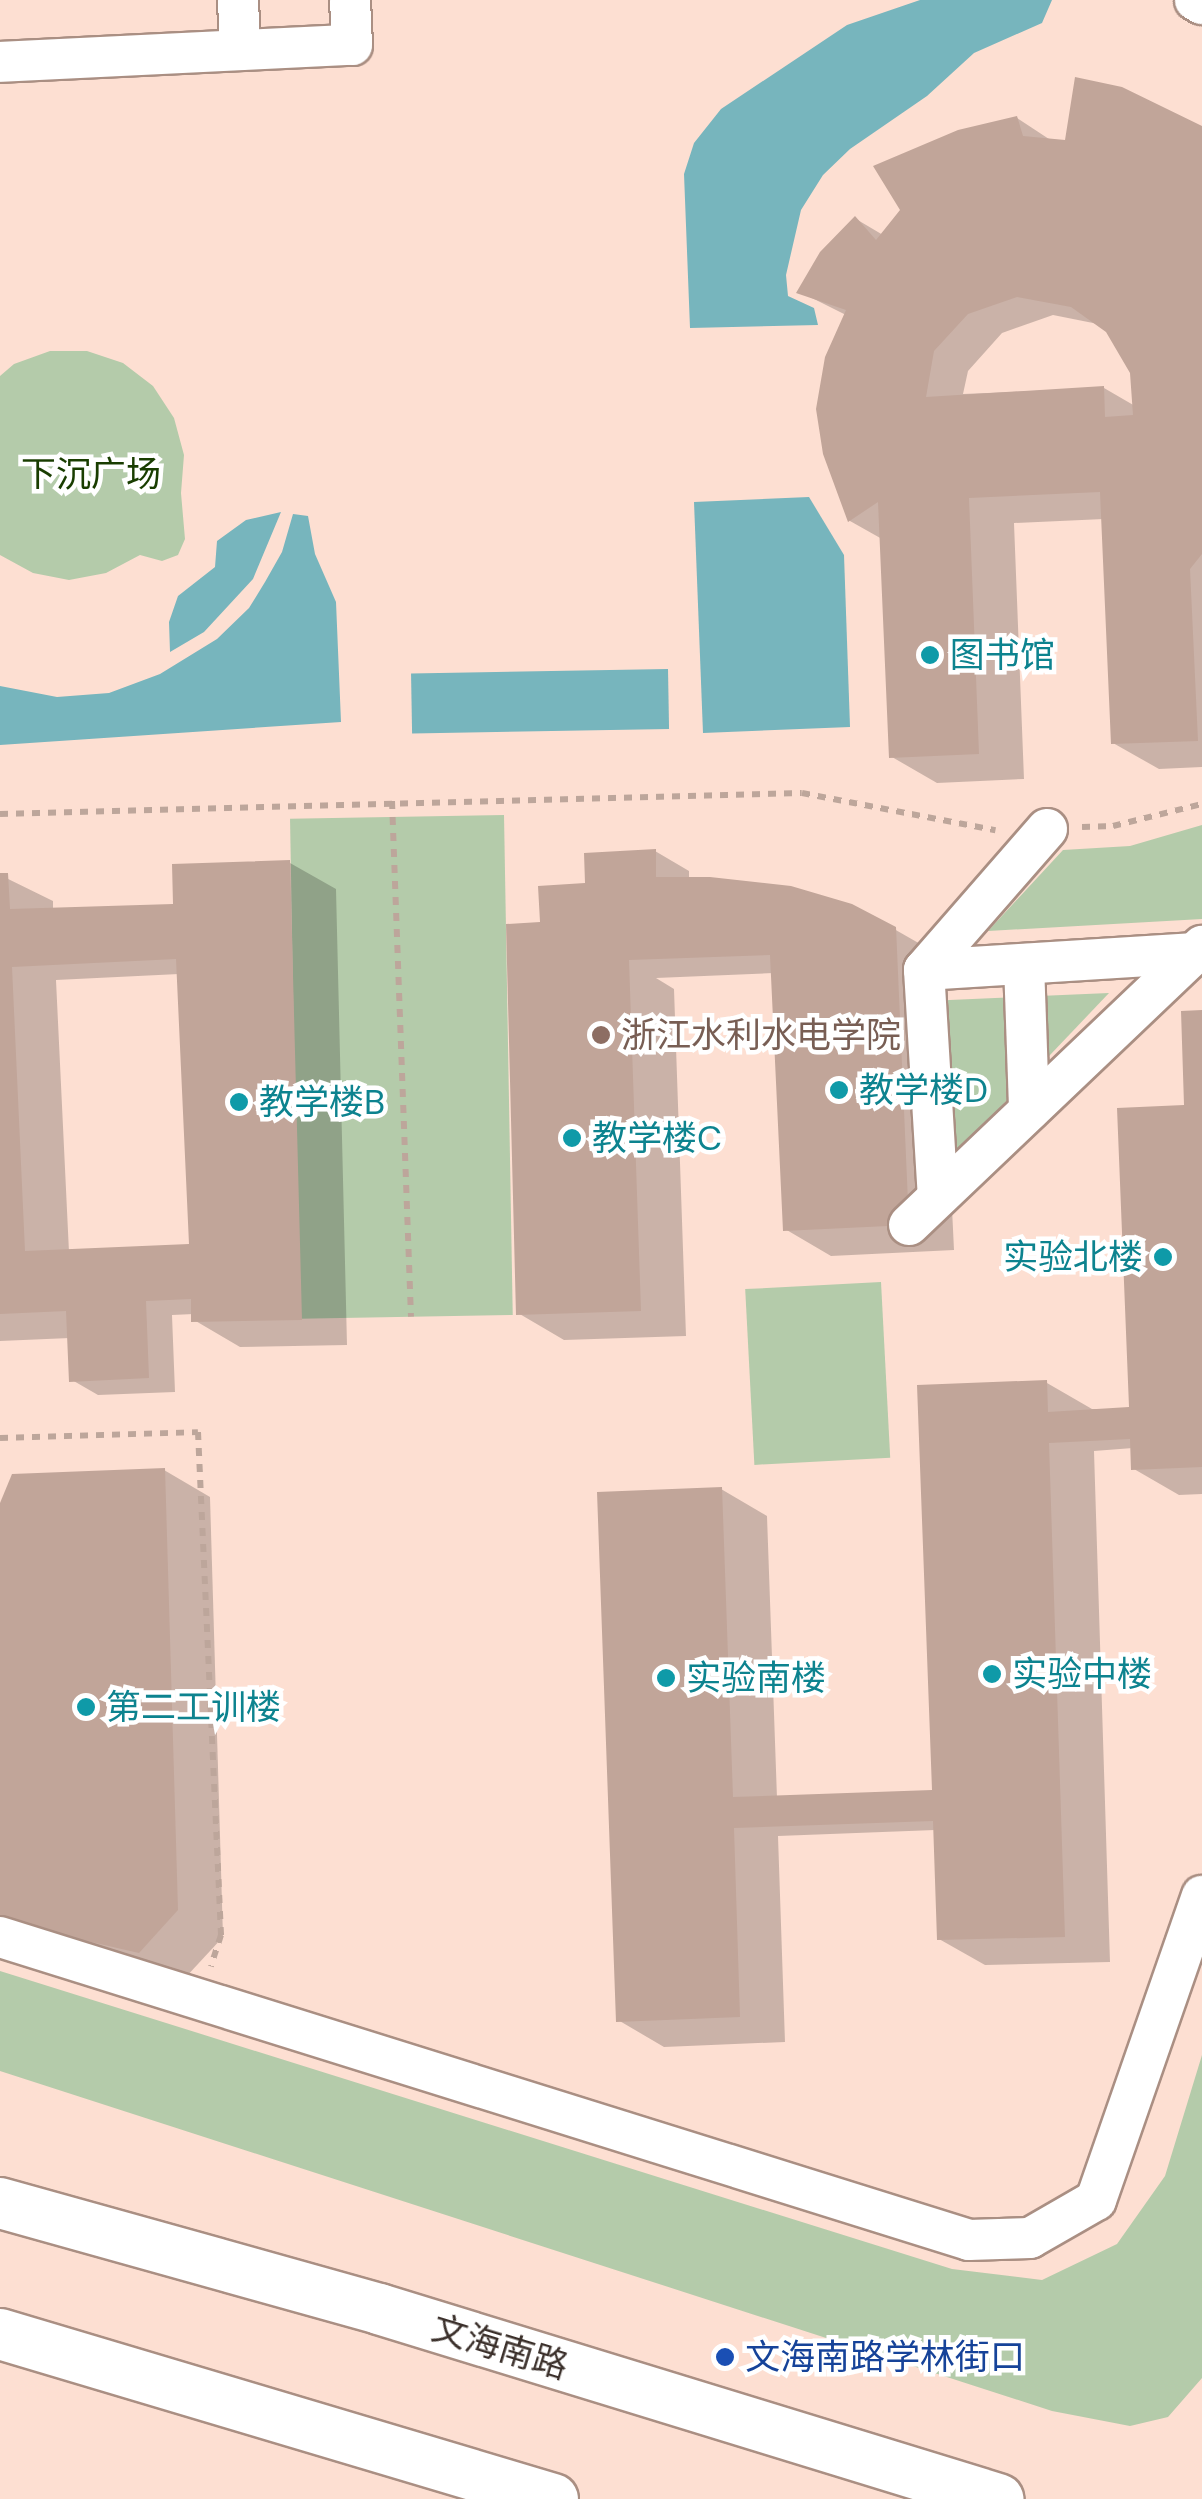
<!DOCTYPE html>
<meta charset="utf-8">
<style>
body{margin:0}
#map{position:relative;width:1202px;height:2499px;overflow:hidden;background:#fddfd2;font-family:"DM Sans","Noto Sans SC",sans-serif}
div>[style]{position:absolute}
.green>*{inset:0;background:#b4cbaa;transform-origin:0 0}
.water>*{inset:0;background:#77b5bd;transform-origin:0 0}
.shadow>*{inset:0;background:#0003}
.building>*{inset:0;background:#c1a599}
.path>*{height:6px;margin-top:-3px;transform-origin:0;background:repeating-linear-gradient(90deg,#bda69b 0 8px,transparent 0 16px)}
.roads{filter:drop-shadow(2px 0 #aa8f83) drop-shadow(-2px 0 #aa8f83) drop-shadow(0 2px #aa8f83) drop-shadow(0 -2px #aa8f83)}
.minor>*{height:40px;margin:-20px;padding:0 20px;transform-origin:20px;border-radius:20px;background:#fff}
.major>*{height:50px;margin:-25px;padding:0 25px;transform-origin:25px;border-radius:25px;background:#fff}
.dots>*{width:28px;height:28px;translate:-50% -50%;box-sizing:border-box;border:5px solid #fff;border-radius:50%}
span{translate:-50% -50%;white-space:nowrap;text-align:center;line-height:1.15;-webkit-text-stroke:9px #fff;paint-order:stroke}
.park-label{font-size:35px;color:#193d00}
.culture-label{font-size:35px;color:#0d838f}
.left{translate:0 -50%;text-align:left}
.right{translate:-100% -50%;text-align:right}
.education-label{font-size:35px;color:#785e54}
.street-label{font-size:35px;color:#3b302b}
.transit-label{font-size:35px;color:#164399}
</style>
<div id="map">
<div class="green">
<div style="clip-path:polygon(50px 351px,87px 351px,123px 363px,153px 386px,174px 418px,184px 455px,181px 493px,185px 539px,178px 555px,162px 561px,140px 555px,106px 573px,69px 580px,33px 573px,0 555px,0 376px,14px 364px)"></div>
<div style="left:504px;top:815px;width:500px;height:214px;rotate:89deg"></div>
<div style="clip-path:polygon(1202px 825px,1202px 919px,988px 931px,1063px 850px,1130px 846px)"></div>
<div style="clip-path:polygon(1109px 993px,937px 1174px,927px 1001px)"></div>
<div style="left:881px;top:1282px;width:176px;height:136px;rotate:87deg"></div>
<div style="clip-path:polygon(0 1971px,952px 2269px,1042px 2280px,1117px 2244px,1165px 2176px,1202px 2055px,1202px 2378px,1168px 2417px,1130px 2426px,1052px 2411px,0 2071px)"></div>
</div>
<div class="water">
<div style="clip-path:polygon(920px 0,1052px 0,1042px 23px,974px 53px,927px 96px,850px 149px,823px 175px,801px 210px,786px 275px,788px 296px,814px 308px,818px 325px,690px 328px,684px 174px,694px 143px,721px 109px,847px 25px)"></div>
<div style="clip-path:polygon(809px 497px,844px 555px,850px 727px,703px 733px,694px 502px)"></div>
<div style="clip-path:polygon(281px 512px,253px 579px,204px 632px,170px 652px,169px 622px,178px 596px,215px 567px,217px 541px,246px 520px)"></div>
<div style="clip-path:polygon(293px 514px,308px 516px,315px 554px,336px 602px,341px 722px,0 745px,0 686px,57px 697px,109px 693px,160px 674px,217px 639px,249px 608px,265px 582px,282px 552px)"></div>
<div style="left:668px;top:669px;width:60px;height:257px;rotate:89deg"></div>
</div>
<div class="shadow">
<div style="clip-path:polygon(evenodd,1017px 118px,1052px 141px,1202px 131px,1202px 767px,1159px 769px,1113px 743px,1104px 519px,1014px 523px,1024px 779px,937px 783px,892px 757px,882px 539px,850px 521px,846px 315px,800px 292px,856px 219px,883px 235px,1017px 118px,1053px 315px,1098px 324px,1108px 330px,1132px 372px,1135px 406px,1104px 388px,963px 394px,968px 371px,1002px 333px,1053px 315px)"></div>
<div style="clip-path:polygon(655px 851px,689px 871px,689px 879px,894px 929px,929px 949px,941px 978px,954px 1250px,831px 1256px,785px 1229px,773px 973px,656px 978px,674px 989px,686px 1336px,564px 1340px,518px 1313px,509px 926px,542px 924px,587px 885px)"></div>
<div style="clip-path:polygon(evenodd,290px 863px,336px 889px,347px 1345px,240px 1347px,194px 1320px,194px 1314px,172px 1315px,175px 1392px,98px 1395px,72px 1380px,70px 1338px,0 1341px,0 875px,53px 901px,53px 910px,172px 906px,290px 863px,179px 974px,191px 1246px,69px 1252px,56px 980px,179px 974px)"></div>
<div style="clip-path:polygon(1202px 1013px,1202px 1494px,1179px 1495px,1134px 1469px,1133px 1448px,1094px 1451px,1110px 1962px,985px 1965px,939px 1939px,935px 1830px,778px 1836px,785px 2042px,664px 2047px,618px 2020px,721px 1489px,767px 1516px,777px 1798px,934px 1793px,1047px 1383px,1092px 1409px,1131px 1409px)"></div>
<div style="clip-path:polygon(164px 1470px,210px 1497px,223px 1937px,185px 1978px,0 1935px,0 1510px)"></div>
</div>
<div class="building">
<div style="clip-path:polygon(evenodd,1075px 77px,1122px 87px,1202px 126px,1202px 554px,1190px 569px,1198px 741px,1111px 744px,1100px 492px,969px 498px,979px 754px,889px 758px,878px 502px,848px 522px,823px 454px,816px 409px,825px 357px,846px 310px,796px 293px,820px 252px,855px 216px,876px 240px,900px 210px,873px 166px,958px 130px,1017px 116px,1023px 136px,1065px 140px,1075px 77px,1017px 297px,1071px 307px,1106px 332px,1130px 373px,1133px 415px,1105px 417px,1104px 386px,926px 397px,934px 351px,968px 314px,1017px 297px)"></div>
<div style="clip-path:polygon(656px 849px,656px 877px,710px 877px,791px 886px,852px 904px,896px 927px,909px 1225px,783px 1231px,770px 955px,629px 960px,641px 1311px,516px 1315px,506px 924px,540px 922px,538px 886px,585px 883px,584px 853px)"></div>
<div style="clip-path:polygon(evenodd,290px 860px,302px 1320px,191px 1322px,191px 1299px,146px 1301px,149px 1378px,69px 1382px,66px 1311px,0 1314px,0 873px,8px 873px,10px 909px,173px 904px,172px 864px,290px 860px,176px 959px,189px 1244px,25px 1251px,12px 967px,176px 959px)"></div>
<div style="clip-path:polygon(1202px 1010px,1202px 1467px,1131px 1470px,1130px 1439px,1049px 1443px,1065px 1937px,937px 1940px,933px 1821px,734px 1828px,740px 2017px,616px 2022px,597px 1492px,722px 1487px,733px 1797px,932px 1790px,917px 1385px,1047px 1380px,1048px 1412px,1129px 1407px,1117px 1108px,1184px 1105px,1181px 1011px)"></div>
<div style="clip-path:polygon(165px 1468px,178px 1910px,139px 1953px,0 1921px,0 1503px,12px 1474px)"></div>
</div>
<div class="path">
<div style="left:392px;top:801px;width:516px;rotate:87.89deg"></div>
<div style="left:0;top:814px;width:802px;rotate:-1.5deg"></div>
<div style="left:802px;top:793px;width:197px;rotate:10.9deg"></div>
<div style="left:1082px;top:827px;width:31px;rotate:-2deg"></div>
<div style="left:1113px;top:826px;width:92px;rotate:-13.9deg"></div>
<div style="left:0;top:1438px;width:198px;rotate:-1.7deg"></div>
<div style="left:198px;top:1432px;width:504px;rotate:87.38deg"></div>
<div style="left:221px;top:1935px;width:33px;rotate:108deg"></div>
</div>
<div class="roads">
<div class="minor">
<div style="left:238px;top:0;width:50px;rotate:87.7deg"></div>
<div style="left:1195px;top:0;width:8px;rotate:30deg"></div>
<div style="left:0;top:62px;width:352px;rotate:-2.8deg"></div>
<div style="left:352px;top:45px;width:45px;rotate:-92.5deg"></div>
<div style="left:1047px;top:829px;width:187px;rotate:131.1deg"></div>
<div style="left:924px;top:970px;width:272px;rotate:-3.6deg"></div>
<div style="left:1024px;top:964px;width:146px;rotate:88deg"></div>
<div style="left:924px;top:970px;width:227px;rotate:86.5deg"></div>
<div style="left:909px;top:1225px;width:405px;rotate:-43.6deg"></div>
<div style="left:0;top:1937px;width:1015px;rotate:17.36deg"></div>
<div style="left:969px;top:2240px;width:61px;rotate:-1.9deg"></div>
<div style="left:1030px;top:2238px;width:76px;rotate:-29.9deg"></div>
<div style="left:1096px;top:2200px;width:322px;rotate:-70.8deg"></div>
</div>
<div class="major">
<div style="left:0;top:2203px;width:394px;rotate:15.6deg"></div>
<div style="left:379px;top:2309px;width:648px;rotate:17.06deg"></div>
<div style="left:0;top:2334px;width:577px;rotate:16.61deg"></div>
</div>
</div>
<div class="dots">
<div style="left:930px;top:655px;background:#0f9aa8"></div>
<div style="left:601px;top:1035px;background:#8d6e63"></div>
<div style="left:839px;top:1090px;background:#0f9aa8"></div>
<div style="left:239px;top:1102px;background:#0f9aa8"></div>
<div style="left:572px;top:1138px;background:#0f9aa8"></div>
<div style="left:1163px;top:1257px;background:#0f9aa8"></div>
<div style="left:992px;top:1674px;background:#0f9aa8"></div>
<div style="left:666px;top:1678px;background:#0f9aa8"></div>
<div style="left:86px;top:1707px;background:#0f9aa8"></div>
<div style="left:725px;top:2357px;background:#1a4fb4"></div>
</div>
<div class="park-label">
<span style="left:91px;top:474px">下沉广场</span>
</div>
<div class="culture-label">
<span class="left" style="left:950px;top:655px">图书馆</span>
<span class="left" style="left:859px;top:1090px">教学楼D</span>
<span class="left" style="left:259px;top:1102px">教学楼B</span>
<span class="left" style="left:592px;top:1138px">教学楼C</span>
<span class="right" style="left:1143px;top:1257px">实验北楼</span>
<span class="left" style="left:1012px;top:1674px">实验中楼</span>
<span class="left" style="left:686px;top:1678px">实验南楼</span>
<span class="left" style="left:106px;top:1707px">第二工训楼</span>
</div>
<div class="education-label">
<span class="left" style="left:621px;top:1035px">浙江水利水电学院</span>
</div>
<div class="street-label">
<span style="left:500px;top:2347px;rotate:17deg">文海南路</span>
</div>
<div class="transit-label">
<span class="left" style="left:745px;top:2357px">文海南路学林街口</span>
</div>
</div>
